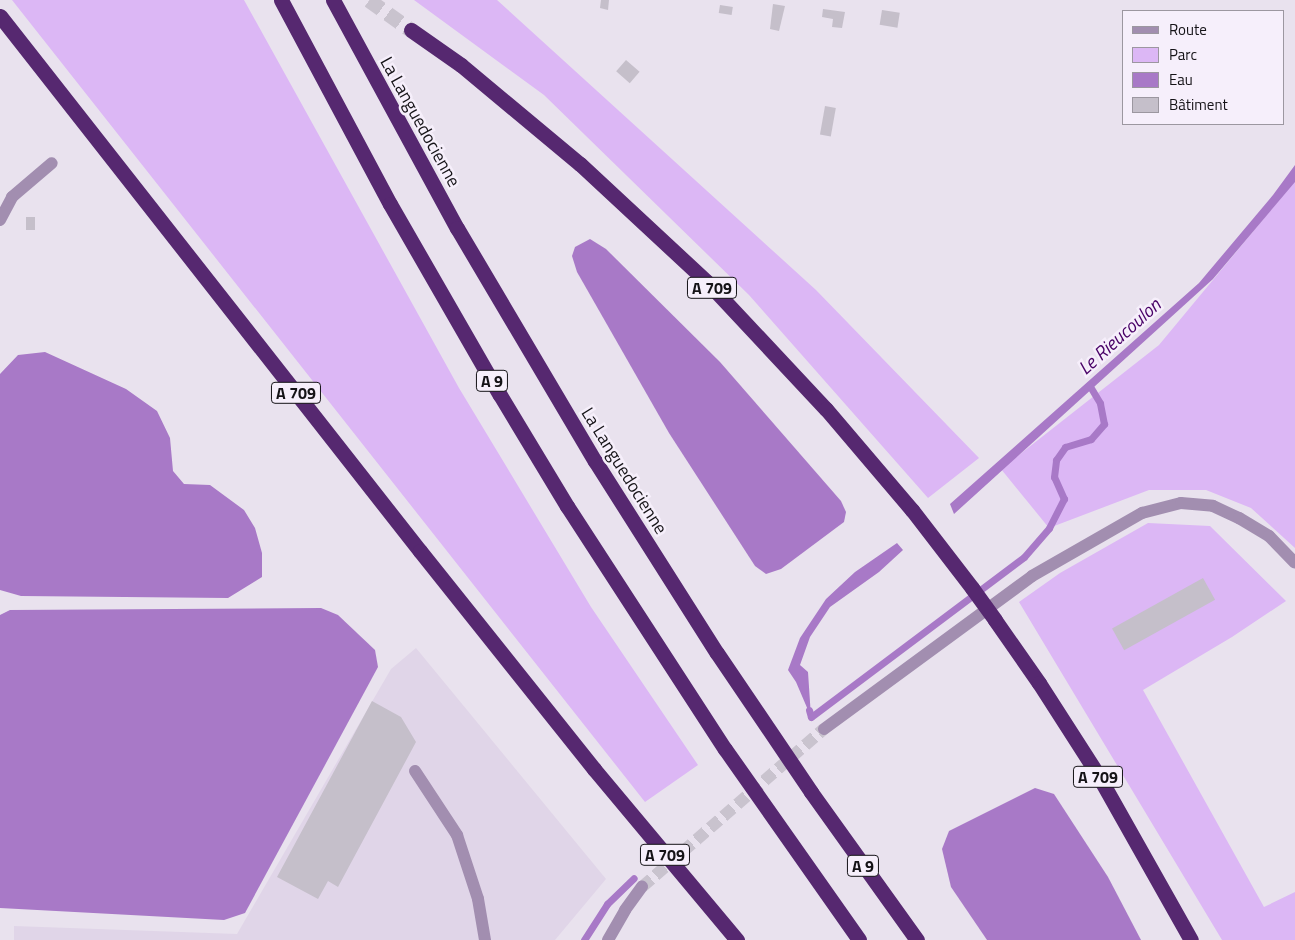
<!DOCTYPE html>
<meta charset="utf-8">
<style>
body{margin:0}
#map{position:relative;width:1295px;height:940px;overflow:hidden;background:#e9e2ee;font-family:"Titillium Web",sans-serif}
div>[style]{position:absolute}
.built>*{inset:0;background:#e0d5e8}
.green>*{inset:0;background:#dcb7f5}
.water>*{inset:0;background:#a879c7}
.stream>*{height:7px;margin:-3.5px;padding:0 3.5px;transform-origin:3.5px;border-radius:3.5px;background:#a879c7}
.building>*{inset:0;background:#c5bfca;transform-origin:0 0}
.minor-tunnel>*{height:12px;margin-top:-6px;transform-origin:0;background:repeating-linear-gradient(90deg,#c9c3ce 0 12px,transparent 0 18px)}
.highway-tunnel>*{height:15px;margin-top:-7.5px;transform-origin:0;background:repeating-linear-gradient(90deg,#c9c3ce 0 15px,transparent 0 23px)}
.minor>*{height:12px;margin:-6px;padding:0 6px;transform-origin:6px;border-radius:6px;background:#a28eb0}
.highway>*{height:15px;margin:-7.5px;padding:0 7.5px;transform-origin:7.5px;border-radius:7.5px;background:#562870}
.highway-bridge>*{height:15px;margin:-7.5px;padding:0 7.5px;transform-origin:7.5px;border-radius:7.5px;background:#562870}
span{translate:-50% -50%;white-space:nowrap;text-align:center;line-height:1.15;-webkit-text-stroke:5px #f6effb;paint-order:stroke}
.shield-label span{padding:1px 4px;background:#f6effb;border:1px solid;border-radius:4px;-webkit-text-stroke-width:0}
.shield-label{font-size:16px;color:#151317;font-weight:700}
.street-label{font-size:18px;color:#151317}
.water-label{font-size:19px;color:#480166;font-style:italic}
.legend{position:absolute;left:1122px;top:10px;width:162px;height:115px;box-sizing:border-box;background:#f6effb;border:1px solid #9c97a0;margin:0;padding:6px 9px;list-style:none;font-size:15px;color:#151317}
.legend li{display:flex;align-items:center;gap:10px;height:25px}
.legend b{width:25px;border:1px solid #9c97a0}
</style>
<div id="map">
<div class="built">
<div style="clip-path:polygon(416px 648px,606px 879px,555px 940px,14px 940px,14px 926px,237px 934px,391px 669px)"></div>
</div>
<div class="green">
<div style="clip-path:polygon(12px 0,244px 0,459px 388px,591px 607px,698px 765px,645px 802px)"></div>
<div style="clip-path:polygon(414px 0,497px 0,816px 290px,979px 458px,928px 498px,749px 295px,544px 95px)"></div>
<div style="clip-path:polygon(1295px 181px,1295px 548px,1251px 508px,1206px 490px,1149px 490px,1049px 528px,1001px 469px,1159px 345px)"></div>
<div style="clip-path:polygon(1148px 523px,1210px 526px,1286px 601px,1232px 637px,1143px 690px,1264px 907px,1295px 892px,1295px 940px,1222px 940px,1019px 602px,1060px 573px)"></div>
</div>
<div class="water">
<div style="clip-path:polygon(1295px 165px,1295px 182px,1213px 279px,954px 514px,950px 504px,1199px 283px,1273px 195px)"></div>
<div style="clip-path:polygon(590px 239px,606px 249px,720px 362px,841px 501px,846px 512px,844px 522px,781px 569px,766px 574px,755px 566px,669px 433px,577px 272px,572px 256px,575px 247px)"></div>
<div style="clip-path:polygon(45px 352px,126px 389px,157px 411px,170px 438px,173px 471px,184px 484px,210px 485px,244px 510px,255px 528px,262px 553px,262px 577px,228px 598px,21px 596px,0 590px,0 374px,18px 355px)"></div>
<div style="clip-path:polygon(897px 543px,903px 550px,879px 572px,830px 607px,810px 637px,800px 665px,808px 672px,811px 717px,796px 682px,788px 670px,800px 638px,826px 599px,855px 572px)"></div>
<div style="clip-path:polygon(321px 608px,338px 615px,375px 650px,378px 667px,245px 913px,224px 920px,0 908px,0 615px,10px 610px)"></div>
<div style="clip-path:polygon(1035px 788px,1054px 794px,1108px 877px,1141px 940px,987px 940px,951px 887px,942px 849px,949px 831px)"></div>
</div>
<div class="stream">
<div style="left:809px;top:710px;width:7px;rotate:74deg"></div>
<div style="left:811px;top:717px;width:266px;rotate:-36.9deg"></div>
<div style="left:1024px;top:557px;width:38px;rotate:-49deg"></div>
<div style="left:1049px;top:528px;width:33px;rotate:-63deg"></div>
<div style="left:1064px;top:499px;width:24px;rotate:-114deg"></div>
<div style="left:1054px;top:477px;width:17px;rotate:-83deg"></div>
<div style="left:1056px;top:460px;width:16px;rotate:-55deg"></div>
<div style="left:1065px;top:447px;width:27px;rotate:-17deg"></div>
<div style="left:1091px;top:439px;width:20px;rotate:-49deg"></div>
<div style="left:1104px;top:424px;width:21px;rotate:-101deg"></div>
<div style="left:1100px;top:403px;width:21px;rotate:-121deg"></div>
<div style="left:584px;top:940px;width:43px;rotate:-57.4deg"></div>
<div style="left:607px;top:904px;width:37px;rotate:-44deg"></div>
</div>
<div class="building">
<div style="clip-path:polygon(601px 0,609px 0,608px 10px,600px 8px)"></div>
<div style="clip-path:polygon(773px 4px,785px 6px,779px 31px,770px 29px)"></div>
<div style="left:720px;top:5px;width:13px;height:8px;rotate:9deg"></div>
<div style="clip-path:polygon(823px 9px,845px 12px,842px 28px,832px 27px,833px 19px,822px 17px)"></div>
<div style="left:882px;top:10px;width:18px;height:15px;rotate:9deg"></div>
<div style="left:626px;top:60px;width:18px;height:15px;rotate:41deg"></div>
<div style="left:825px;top:106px;width:11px;height:29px;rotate:10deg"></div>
<div style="left:26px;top:217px;width:9px;height:13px"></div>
<div style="left:1203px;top:578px;width:25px;height:104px;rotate:61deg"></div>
<div style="clip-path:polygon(372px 701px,401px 717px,416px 742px,338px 887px,328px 881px,318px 899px,277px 877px)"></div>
</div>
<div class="minor-tunnel">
<div style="left:642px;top:887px;width:241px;rotate:-41deg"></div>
</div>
<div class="highway-tunnel">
<div style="left:369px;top:0;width:52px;rotate:35.5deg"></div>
</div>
<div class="minor">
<div style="left:0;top:220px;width:26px;rotate:-62deg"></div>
<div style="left:12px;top:197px;width:52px;rotate:-40.4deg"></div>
<div style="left:824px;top:729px;width:258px;rotate:-36.3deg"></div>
<div style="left:1032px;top:576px;width:127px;rotate:-29.8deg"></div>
<div style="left:1142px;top:513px;width:40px;rotate:-14.4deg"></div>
<div style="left:1181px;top:503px;width:32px;rotate:5deg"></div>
<div style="left:1213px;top:506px;width:29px;rotate:25deg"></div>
<div style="left:1239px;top:518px;width:35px;rotate:31deg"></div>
<div style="left:1269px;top:536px;width:37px;rotate:46deg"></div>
<div style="left:415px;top:771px;width:77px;rotate:56.7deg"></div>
<div style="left:457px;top:835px;width:67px;rotate:71.8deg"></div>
<div style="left:478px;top:899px;width:42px;rotate:80.3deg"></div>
<div style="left:608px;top:940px;width:34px;rotate:-60deg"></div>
<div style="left:625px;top:910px;width:29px;rotate:-54deg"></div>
</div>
<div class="highway">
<div style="left:281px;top:0;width:231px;rotate:61.9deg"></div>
<div style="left:390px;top:204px;width:220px;rotate:60.1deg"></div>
<div style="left:500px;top:395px;width:130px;rotate:58.9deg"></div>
<div style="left:567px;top:506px;width:290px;rotate:57deg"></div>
<div style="left:725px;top:749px;width:233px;rotate:54.9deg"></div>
<div style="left:333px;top:0;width:260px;rotate:61.5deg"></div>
<div style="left:457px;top:228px;width:271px;rotate:59.4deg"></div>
<div style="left:595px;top:461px;width:227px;rotate:57.6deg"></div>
<div style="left:717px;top:653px;width:168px;rotate:55.9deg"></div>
<div style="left:811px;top:792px;width:182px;rotate:54.4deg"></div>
<div style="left:0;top:16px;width:680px;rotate:51.87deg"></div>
<div style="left:420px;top:551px;width:279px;rotate:51.4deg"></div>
<div style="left:594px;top:769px;width:223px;rotate:50.1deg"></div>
<div style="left:411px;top:30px;width:61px;rotate:35deg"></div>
<div style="left:461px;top:65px;width:155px;rotate:39.8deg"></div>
<div style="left:580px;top:164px;width:173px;rotate:42.9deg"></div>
<div style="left:707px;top:282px;width:174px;rotate:46.9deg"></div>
<div style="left:826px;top:409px;width:133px;rotate:49.6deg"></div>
<div style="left:912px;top:510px;width:98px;rotate:52.4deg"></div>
<div style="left:995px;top:620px;width:77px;rotate:55.1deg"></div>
<div style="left:1039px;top:683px;width:109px;rotate:57.3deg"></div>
<div style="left:1098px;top:775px;width:189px;rotate:60.6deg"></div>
</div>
<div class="highway-bridge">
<div style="left:972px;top:588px;width:39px;rotate:54deg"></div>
</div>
<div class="shield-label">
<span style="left:712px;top:288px">A 709</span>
<span style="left:492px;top:381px">A 9</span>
<span style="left:296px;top:393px">A 709</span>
<span style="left:1098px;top:777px">A 709</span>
<span style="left:665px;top:855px">A 709</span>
<span style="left:863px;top:866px">A 9</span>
</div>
<div class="street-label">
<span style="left:420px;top:122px;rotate:61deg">La Languedocienne</span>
<span style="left:624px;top:471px;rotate:58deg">La Languedocienne</span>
</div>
<div class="water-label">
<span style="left:1119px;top:336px;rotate:-42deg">Le Rieucoulon</span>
</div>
<ul class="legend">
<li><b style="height:6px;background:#a28eb0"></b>Route</li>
<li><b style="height:14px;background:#dcb7f5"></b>Parc</li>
<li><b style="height:14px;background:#a879c7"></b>Eau</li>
<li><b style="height:14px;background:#c5bfca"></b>Bâtiment</li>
</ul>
</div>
